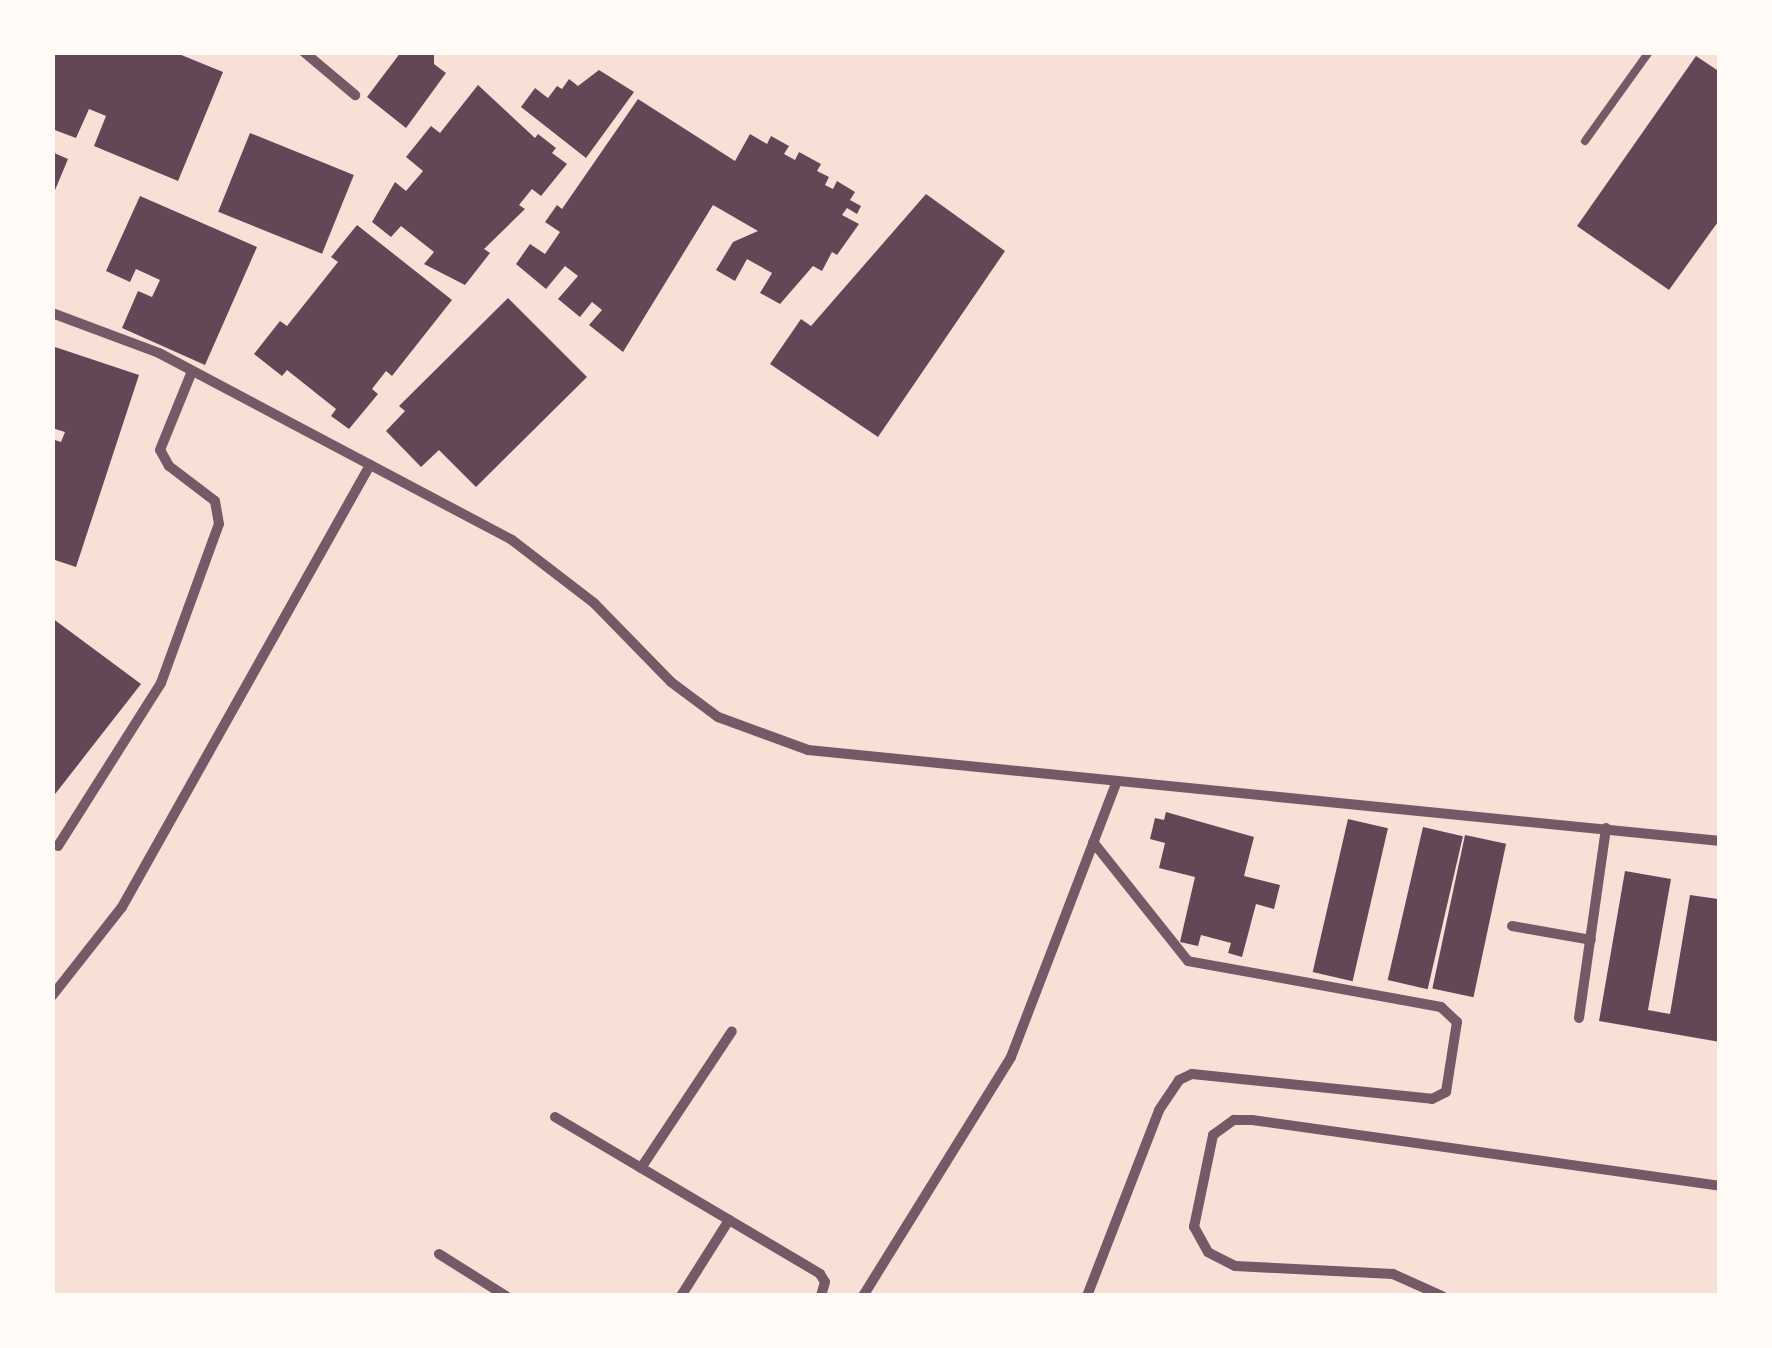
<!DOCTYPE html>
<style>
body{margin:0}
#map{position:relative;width:1772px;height:1348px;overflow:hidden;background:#f7e1d7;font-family:"DM Sans",sans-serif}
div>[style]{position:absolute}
.building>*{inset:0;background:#644757;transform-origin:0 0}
.service>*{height:8px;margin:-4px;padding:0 4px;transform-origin:4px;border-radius:4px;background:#755966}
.minor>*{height:10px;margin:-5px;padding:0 5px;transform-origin:5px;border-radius:5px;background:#755966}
span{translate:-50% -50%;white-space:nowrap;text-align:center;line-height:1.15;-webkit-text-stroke:10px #fffaf5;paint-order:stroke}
.frame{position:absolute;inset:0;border:55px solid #fffaf5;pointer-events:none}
</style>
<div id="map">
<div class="building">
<div style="clip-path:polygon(52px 52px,174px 52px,223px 72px,178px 181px,94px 146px,106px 116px,89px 109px,76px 138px,52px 129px)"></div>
<div style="clip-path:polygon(401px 52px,434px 52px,434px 64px,446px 73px,406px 128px,367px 97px)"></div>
<div style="clip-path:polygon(1696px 56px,1720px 72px,1720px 219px,1669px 290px,1577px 226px)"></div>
<div style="clip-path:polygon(599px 70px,634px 92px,586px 158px,521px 107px,535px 88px,548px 98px,557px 86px,562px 89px,569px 79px,578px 86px)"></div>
<div style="clip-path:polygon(478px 85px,535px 138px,538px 134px,556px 148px,552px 153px,567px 164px,541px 196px,532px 189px,519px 205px,525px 209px,484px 249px,490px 253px,465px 285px,424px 264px,434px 252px,401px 226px,391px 237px,372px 222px,395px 182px,406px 191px,423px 171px,406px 157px,431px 126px,440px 133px)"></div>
<div style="clip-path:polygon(638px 99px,735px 161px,750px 134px,767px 144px,771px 136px,789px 146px,784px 154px,795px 160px,799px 152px,821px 164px,817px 171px,829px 177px,825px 185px,833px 189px,837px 181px,855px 192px,850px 200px,861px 206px,857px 214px,847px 208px,842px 215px,859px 224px,837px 255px,832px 252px,822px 271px,813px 266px,780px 304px,760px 293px,772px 273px,747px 259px,735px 281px,716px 270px,733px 242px,758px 231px,713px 205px,623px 352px,589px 325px,602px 310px,592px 302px,580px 317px,558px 299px,578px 276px,565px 266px,546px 289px,516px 264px,530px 244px,545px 254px,560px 232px,545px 222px,557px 205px,562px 209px)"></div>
<div style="left:250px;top:133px;width:112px;height:85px;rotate:22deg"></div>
<div style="clip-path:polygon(52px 152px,68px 159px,53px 195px,52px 195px)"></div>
<div style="clip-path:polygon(926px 194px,1005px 251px,878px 437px,770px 364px,801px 319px,811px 326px)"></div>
<div style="clip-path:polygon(140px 196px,257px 247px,205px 365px,122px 328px,138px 291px,152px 297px,160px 280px,136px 269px,130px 282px,106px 271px)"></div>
<div style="clip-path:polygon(357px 225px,452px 300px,392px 376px,386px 371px,372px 389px,378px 394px,349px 429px,331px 416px,336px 409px,287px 370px,282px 376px,254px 354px,280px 321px,287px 326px,338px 262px,331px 257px)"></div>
<div style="clip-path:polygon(508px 298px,587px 377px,476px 487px,439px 450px,421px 467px,386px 431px,405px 411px,399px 406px)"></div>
<div style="clip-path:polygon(52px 346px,139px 375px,76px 567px,52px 559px,52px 439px,61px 442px,65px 432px,52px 428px)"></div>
<div style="clip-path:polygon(52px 618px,141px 684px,52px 798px)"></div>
<div style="clip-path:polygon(1166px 812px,1254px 837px,1244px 876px,1280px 885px,1274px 909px,1256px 904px,1242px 957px,1228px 953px,1231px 943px,1201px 935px,1198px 946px,1180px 942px,1195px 877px,1159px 868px,1165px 843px,1150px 839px,1155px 818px,1164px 820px)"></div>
<div style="left:1348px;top:819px;width:41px;height:157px;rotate:13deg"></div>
<div style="left:1423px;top:827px;width:41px;height:157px;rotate:13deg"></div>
<div style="left:1465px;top:835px;width:42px;height:157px;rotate:12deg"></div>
<div style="clip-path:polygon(1625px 871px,1671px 879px,1648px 1010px,1670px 1014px,1690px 895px,1718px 899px,1720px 1042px,1599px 1021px)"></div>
</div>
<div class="service">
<div style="left:1585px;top:141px;width:110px;rotate:-54.3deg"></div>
</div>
<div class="minor">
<div style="left:304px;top:52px;width:67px;rotate:40.1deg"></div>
<div style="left:52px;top:313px;width:114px;rotate:20.5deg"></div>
<div style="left:159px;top:353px;width:399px;rotate:27.9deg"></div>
<div style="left:512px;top:540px;width:103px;rotate:37.5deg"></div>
<div style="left:594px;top:603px;width:110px;rotate:45.7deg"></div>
<div style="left:671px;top:682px;width:59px;rotate:36.7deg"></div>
<div style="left:718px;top:717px;width:96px;rotate:20.1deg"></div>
<div style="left:808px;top:750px;width:917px;rotate:5.7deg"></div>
<div style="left:58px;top:846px;width:193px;rotate:-57.7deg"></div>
<div style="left:161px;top:683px;width:169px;rotate:-70deg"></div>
<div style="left:219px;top:524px;width:23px;rotate:-100deg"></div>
<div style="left:215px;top:501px;width:58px;rotate:-142.7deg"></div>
<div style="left:169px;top:466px;width:18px;rotate:-119deg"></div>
<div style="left:160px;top:450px;width:85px;rotate:-67.9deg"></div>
<div style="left:1512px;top:926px;width:80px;rotate:10deg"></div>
<div style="left:52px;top:996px;width:113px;rotate:-51.8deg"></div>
<div style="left:122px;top:907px;width:507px;rotate:-60.7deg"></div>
<div style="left:1579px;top:1018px;width:192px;rotate:-81.9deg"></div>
<div style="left:555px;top:1117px;width:308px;rotate:30.6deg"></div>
<div style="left:820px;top:1274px;width:9px;rotate:58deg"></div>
<div style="left:825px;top:1282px;width:15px;rotate:106deg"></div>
<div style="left:641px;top:1168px;width:164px;rotate:-56.4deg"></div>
<div style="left:439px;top:1254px;width:79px;rotate:32.1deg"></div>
<div style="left:681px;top:1296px;width:90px;rotate:-57.7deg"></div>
<div style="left:863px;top:1296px;width:281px;rotate:-58.2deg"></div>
<div style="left:1011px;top:1057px;width:293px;rotate:-69deg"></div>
<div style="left:1087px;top:1296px;width:199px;rotate:-68.8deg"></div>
<div style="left:1159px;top:1110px;width:36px;rotate:-56deg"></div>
<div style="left:1179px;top:1080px;width:14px;rotate:-25deg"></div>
<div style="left:1192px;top:1074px;width:241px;rotate:5.9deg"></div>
<div style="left:1432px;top:1099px;width:16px;rotate:-27deg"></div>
<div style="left:1446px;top:1092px;width:71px;rotate:-81.1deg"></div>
<div style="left:1457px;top:1022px;width:22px;rotate:-137deg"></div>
<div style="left:1441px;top:1007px;width:257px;rotate:-169.7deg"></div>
<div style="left:1188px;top:961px;width:152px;rotate:-128.6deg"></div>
<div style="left:1442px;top:1296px;width:54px;rotate:-155.8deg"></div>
<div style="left:1393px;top:1274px;width:158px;rotate:-177.1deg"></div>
<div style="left:1235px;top:1266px;width:30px;rotate:-153deg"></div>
<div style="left:1208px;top:1252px;width:29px;rotate:-119deg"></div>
<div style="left:1194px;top:1227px;width:94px;rotate:-78.3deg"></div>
<div style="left:1213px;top:1135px;width:26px;rotate:-36deg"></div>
<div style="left:1234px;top:1120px;width:18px"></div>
<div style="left:1252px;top:1120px;width:473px;rotate:8deg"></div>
</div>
<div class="frame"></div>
</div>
